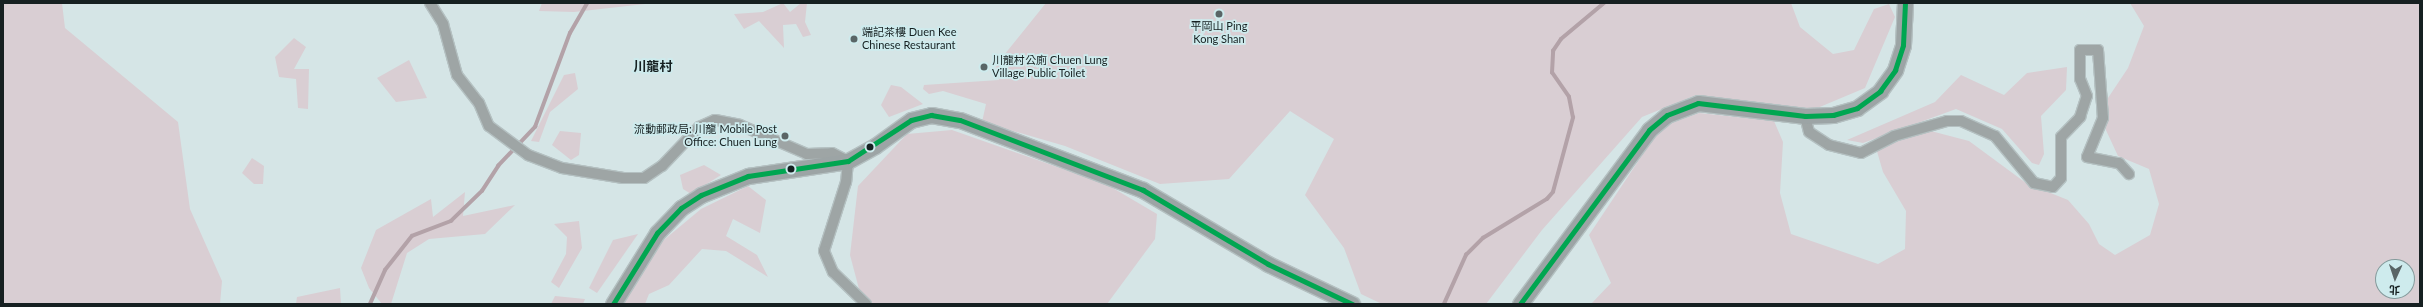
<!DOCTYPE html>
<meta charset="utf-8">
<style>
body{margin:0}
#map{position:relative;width:2423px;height:307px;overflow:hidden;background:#d5e5e6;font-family:Lato,"Noto Sans TC",sans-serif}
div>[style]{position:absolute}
.green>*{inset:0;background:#d9ced3}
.stream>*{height:3.5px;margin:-1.75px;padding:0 1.75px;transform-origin:1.75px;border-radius:1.75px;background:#b3a2a8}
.roads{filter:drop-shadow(1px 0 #b4c0c1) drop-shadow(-1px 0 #b4c0c1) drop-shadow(0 1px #b4c0c1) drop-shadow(0 -1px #b4c0c1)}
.street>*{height:10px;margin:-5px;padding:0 5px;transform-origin:5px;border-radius:5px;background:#9ea5a5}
.secondary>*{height:15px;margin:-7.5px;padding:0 7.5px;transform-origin:7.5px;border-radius:7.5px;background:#9ca4a5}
.bus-1>*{height:5px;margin:-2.5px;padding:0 2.5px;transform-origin:2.5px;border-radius:2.5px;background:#00a651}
.dots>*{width:11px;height:11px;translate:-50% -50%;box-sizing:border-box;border:2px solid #ceebed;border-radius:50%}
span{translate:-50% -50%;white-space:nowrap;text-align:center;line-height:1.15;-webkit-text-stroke:3.5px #ceebed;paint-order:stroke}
.poi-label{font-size:11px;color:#162021}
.left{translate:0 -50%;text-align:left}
.right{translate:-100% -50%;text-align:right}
.quarter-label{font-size:13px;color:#162021;font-weight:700}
.frame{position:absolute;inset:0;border:4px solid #162021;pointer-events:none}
.north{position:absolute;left:2375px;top:259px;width:40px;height:40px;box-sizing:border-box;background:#ceebed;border:1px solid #849a9b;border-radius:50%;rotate:183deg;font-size:11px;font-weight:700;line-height:16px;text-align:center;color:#162021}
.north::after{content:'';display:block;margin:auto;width:14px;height:18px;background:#596566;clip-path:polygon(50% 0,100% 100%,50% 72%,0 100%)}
</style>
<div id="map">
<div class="green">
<div style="clip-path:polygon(3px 3px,62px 3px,65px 28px,178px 122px,190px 209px,222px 281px,220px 304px,3px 304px)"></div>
<div style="clip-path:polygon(542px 3px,654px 3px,574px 12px,539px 11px)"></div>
<div style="clip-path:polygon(783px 3px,790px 12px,801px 3px,807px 3px,805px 22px,811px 35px,803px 37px,796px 24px,783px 25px,784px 48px,759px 21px,744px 29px,734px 14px,763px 12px)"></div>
<div style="clip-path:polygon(1046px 3px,1791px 3px,1800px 27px,1833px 54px,1854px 50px,1874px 9px,1889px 4px,1895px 17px,1865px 88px,1815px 109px,1696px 95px,1642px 117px,1542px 230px,1486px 304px,1382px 304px,1361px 294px,1344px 248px,1305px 195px,1334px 139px,1290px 111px,1229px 179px,1160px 184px,1065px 146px,982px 122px,986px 104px,943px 91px,929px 94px,923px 89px,924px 85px,999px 80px,996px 65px)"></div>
<div style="clip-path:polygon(evenodd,2130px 3px,2420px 3px,2420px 304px,1591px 304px,1611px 283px,1589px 235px,1655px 136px,1672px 123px,1699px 113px,1774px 121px,1783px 142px,1780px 193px,1791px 234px,1878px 264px,1905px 249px,1906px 211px,1883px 172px,1876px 148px,1927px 130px,1969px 141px,2026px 183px,2068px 200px,2089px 224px,2099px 244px,2115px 255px,2150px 235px,2159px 204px,2149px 169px,2118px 156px,2098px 113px,2128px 68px,2144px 26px,2130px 3px,2383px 267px,2407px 267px,2407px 291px,2383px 291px,2383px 267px)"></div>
<div style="clip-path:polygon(294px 38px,306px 47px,294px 69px,309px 69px,308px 109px,298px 108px,296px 79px,279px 77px,275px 57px)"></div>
<div style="clip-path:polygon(409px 60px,427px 98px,396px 102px,377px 78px)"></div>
<div style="clip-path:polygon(2067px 67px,2066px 90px,2041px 116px,2044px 154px,2039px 165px,2032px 163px,2002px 129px,1956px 109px,1863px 143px,1847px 140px,1935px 102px,1961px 75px,2004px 95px,2027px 73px)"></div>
<div style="clip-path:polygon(575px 73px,578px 89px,550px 112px,539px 142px,531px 141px,564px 75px)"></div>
<div style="clip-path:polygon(891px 85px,901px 87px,923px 104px,889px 117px,881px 105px)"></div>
<div style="clip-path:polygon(952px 130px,1106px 184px,1157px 214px,1155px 239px,1107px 304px,863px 304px,850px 255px,858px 186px,907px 134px)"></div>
<div style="clip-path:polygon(560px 131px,581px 133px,579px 155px,571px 160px,552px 145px)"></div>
<div style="clip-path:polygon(252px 158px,264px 166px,263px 184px,254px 184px,242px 173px)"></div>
<div style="clip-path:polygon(704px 165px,721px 175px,691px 194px,683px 189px,680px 175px)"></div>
<div style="clip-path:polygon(748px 186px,766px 200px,760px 233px,733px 219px,726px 236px,757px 255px,768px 277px,726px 251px,702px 249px,669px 285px,649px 294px,645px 304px,621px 304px,637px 272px,665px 239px,701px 209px)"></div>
<div style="clip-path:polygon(465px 192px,463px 216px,515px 205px,485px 234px,429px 239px,407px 253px,391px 304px,382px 304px,369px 288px,361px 268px,376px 230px,431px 199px,433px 217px)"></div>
<div style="clip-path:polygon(579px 221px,582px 248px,559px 288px,551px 282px,566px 254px,567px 237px,554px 224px)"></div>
<div style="clip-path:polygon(638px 234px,597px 293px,589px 288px,613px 240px)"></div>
<div style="clip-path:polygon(340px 288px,341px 304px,296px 304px,297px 297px)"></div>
<div style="clip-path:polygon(555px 296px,585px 299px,583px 304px,551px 304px)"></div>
</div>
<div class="stream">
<div style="left:370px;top:304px;width:37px;rotate:-66deg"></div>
<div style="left:385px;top:270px;width:43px;rotate:-51.5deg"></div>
<div style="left:412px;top:236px;width:42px;rotate:-21deg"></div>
<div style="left:451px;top:221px;width:43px;rotate:-44.1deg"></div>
<div style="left:482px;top:191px;width:30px;rotate:-57deg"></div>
<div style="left:498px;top:166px;width:54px;rotate:-46.5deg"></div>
<div style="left:535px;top:127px;width:100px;rotate:-69.6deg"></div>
<div style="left:570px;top:33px;width:34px;rotate:-60deg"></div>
<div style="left:1444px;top:304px;width:54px;rotate:-65.8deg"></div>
<div style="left:1466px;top:255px;width:24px;rotate:-45deg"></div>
<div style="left:1483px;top:238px;width:75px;rotate:-31.4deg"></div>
<div style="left:1547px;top:199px;width:9px;rotate:-49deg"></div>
<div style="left:1553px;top:192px;width:77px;rotate:-74.9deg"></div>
<div style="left:1573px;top:118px;width:21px;rotate:-101deg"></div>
<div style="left:1569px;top:97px;width:29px;rotate:-125deg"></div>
<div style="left:1552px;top:73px;width:22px;rotate:-87deg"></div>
<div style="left:1553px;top:51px;width:14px;rotate:-56deg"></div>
<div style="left:1561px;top:39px;width:56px;rotate:-39.9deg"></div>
</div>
<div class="roads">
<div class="street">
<div style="left:430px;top:3px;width:25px;rotate:58deg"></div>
<div style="left:443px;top:24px;width:53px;rotate:74.6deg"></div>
<div style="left:457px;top:75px;width:36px;rotate:52deg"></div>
<div style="left:479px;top:103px;width:25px;rotate:67deg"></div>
<div style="left:489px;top:126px;width:49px;rotate:36.6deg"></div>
<div style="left:528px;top:155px;width:36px;rotate:21deg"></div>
<div style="left:562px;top:168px;width:62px;rotate:9.3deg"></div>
<div style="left:623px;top:178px;width:21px"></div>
<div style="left:644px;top:178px;width:22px;rotate:-34deg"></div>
<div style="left:662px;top:166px;width:54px;rotate:-46.5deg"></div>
<div style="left:699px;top:127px;width:17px;rotate:-24deg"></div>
<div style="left:715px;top:120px;width:25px;rotate:11deg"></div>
<div style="left:740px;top:125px;width:73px;rotate:23.4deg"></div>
<div style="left:807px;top:154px;width:25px;rotate:-2deg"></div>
<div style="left:832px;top:153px;width:18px;rotate:27deg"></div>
<div style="left:848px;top:161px;width:21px;rotate:95deg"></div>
<div style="left:846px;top:182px;width:72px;rotate:107.7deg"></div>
<div style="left:824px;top:251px;width:23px;rotate:67deg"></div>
<div style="left:833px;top:272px;width:46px;rotate:44.1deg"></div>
<div style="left:1805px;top:116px;width:16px;rotate:76deg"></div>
<div style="left:1809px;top:132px;width:24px;rotate:33deg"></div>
<div style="left:1829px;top:145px;width:33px;rotate:14deg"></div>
<div style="left:1861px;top:153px;width:37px;rotate:-27deg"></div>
<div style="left:1894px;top:136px;width:55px;rotate:-15.8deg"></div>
<div style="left:1947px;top:121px;width:14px"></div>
<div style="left:1961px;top:121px;width:37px;rotate:24deg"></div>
<div style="left:1995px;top:136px;width:61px;rotate:50.3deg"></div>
<div style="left:2034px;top:183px;width:19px;rotate:12deg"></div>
<div style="left:2053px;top:187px;width:12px;rotate:-48deg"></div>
<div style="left:2061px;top:178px;width:41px;rotate:-90deg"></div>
<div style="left:2061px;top:137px;width:28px;rotate:-46deg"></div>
<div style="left:2080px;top:117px;width:22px;rotate:-72deg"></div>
<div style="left:2087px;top:96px;width:18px;rotate:-112deg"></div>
<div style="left:2080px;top:79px;width:29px;rotate:-90deg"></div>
<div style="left:2080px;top:50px;width:18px"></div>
<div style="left:2098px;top:50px;width:68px;rotate:85.8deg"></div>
<div style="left:2103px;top:118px;width:42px;rotate:112.3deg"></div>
<div style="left:2087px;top:157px;width:33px;rotate:11deg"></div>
<div style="left:2119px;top:163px;width:15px;rotate:48deg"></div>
</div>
<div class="secondary">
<div style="left:613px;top:304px;width:84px;rotate:-58.2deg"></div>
<div style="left:657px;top:233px;width:35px;rotate:-46deg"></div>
<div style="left:681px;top:208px;width:24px;rotate:-33deg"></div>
<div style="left:701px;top:195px;width:51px;rotate:-22deg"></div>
<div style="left:748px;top:176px;width:101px;rotate:-8.5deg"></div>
<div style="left:848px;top:161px;width:31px;rotate:-29deg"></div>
<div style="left:875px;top:146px;width:44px;rotate:-35.8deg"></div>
<div style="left:911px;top:120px;width:21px;rotate:-14deg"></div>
<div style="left:931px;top:115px;width:29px;rotate:10deg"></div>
<div style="left:960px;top:120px;width:196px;rotate:20.9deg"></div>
<div style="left:1143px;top:190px;width:145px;rotate:30.6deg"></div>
<div style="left:1268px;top:264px;width:93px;rotate:25.5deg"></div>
<div style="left:1520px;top:304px;width:217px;rotate:-53.4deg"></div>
<div style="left:1649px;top:130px;width:23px;rotate:-40deg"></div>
<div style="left:1667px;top:115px;width:33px;rotate:-21deg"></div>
<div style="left:1698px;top:103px;width:108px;rotate:6.9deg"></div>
<div style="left:1805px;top:116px;width:28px;rotate:-2deg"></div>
<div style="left:1833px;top:115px;width:25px;rotate:-16deg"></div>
<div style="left:1857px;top:108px;width:29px;rotate:-36deg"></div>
<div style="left:1880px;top:91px;width:26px;rotate:-54deg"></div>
<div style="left:1895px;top:70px;width:26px;rotate:-72deg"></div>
<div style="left:1903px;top:45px;width:42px;rotate:-87.3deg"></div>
</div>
</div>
<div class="bus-1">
<div style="left:613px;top:304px;width:84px;rotate:-58.2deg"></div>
<div style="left:657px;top:233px;width:35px;rotate:-46deg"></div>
<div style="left:681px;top:208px;width:24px;rotate:-33deg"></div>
<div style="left:701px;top:195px;width:51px;rotate:-22deg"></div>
<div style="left:748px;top:176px;width:101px;rotate:-8.5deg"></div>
<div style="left:848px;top:161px;width:75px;rotate:-33.1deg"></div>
<div style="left:911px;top:120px;width:21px;rotate:-14deg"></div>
<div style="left:931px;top:115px;width:29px;rotate:10deg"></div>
<div style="left:960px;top:120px;width:196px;rotate:20.9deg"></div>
<div style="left:1143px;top:190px;width:145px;rotate:30.6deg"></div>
<div style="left:1268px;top:264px;width:93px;rotate:25.5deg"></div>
<div style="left:1520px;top:304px;width:217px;rotate:-53.4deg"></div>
<div style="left:1649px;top:130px;width:23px;rotate:-40deg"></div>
<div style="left:1667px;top:115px;width:33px;rotate:-21deg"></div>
<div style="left:1698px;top:103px;width:108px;rotate:6.9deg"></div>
<div style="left:1805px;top:116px;width:28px;rotate:-2deg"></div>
<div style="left:1833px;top:115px;width:25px;rotate:-16deg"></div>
<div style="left:1857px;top:108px;width:29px;rotate:-36deg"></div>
<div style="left:1880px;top:91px;width:26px;rotate:-54deg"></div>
<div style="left:1895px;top:70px;width:26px;rotate:-72deg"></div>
<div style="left:1903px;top:45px;width:42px;rotate:-87.3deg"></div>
</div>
<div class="dots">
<div style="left:1219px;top:14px;background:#596566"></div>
<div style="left:854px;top:39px;background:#596566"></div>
<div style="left:984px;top:67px;background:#596566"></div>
<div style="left:785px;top:136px;background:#596566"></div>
<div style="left:870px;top:147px;background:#162021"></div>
<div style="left:791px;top:169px;background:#162021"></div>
</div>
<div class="poi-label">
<span style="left:1219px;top:33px">平岡山 Ping<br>Kong Shan</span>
<span class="left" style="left:862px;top:39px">端記茶樓 Duen Kee<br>Chinese Restaurant</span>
<span class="left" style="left:992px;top:67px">川龍村公廁 Chuen Lung<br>Village Public Toilet</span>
<span class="right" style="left:777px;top:136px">流動郵政局: 川龍 Mobile Post<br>Office: Chuen Lung</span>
</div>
<div class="quarter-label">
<span style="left:653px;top:66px">川龍村</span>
</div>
<div class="frame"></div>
<div class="north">北</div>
</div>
